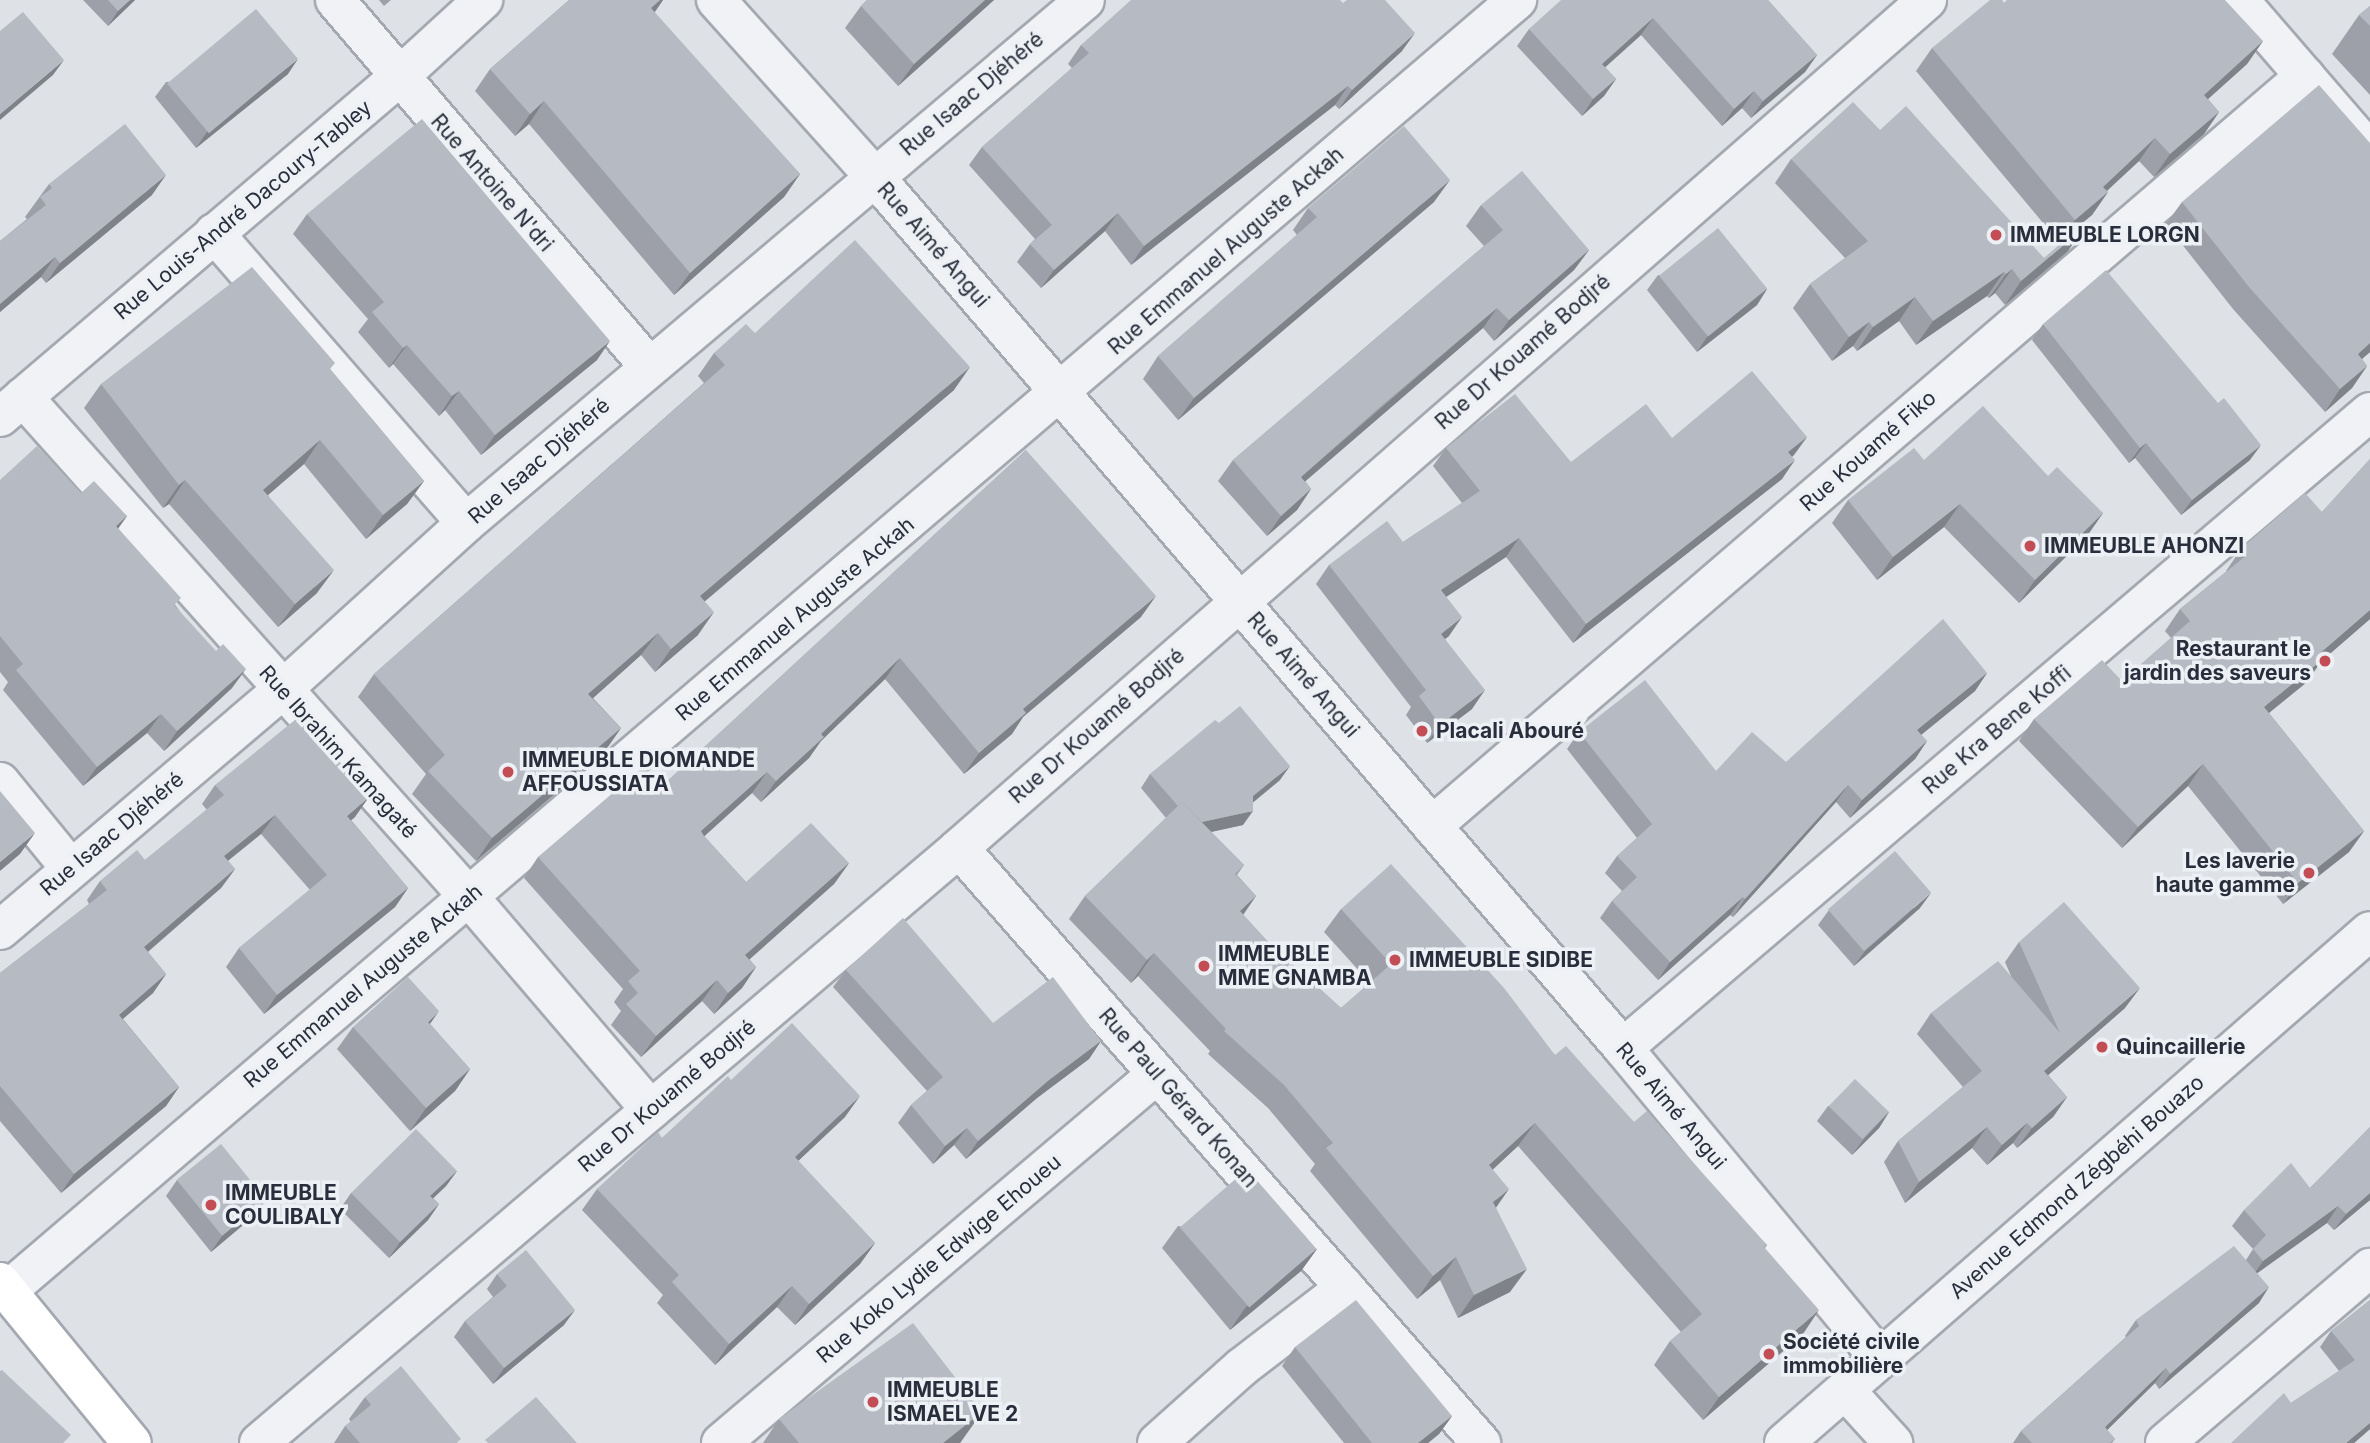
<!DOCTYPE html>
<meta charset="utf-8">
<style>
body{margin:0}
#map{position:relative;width:2370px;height:1443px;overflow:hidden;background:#dee1e6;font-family:Inter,sans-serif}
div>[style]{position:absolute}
.roads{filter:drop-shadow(2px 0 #a4a8b0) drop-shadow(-2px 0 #a4a8b0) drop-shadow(0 2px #a4a8b0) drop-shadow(0 -2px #a4a8b0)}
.street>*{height:38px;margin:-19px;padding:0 19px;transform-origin:19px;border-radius:19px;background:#f0f2f5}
.secondary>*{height:38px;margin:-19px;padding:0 19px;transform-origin:19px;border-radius:19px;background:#fff}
.wall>*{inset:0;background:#9da0a8}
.shaded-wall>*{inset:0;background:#7f8288}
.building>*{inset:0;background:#b6bac3;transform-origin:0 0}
.dots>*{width:19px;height:19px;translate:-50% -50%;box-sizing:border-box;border:4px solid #edf0f4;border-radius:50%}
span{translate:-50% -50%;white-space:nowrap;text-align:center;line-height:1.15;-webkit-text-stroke:7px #edf0f4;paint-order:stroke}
.street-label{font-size:21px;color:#292e3c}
.poi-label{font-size:21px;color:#292e3c;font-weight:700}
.left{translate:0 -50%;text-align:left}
.right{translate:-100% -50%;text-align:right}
</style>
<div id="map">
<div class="roads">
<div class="street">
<div style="left:335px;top:0;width:482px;rotate:49.4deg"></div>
<div style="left:716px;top:0;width:237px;rotate:48.1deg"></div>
<div style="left:874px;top:176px;width:1150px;rotate:49.34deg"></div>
<div style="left:1623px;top:1048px;width:403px;rotate:50.4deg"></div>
<div style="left:2239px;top:0;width:201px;rotate:49.2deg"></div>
<div style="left:214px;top:233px;width:384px;rotate:49deg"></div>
<div style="left:23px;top:397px;width:670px;rotate:48.27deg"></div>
<div style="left:469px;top:897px;width:280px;rotate:49.5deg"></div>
<div style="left:0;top:417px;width:526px;rotate:-40.45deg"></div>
<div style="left:400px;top:76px;width:113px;rotate:-42.5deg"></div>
<div style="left:0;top:782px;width:112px;rotate:50.8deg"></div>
<div style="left:1432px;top:826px;width:1151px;rotate:-40.67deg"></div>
<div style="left:959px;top:848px;width:792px;rotate:48.74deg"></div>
<div style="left:0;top:930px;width:370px;rotate:-40.4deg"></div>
<div style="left:282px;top:690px;width:248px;rotate:-42.2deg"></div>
<div style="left:466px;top:523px;width:810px;rotate:-40.19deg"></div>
<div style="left:1623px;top:1048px;width:981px;rotate:-40.41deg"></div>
<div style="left:7px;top:1291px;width:1987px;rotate:-40.53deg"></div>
<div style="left:1845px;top:1390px;width:72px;rotate:47.8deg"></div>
<div style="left:259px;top:1443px;width:919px;rotate:-40.36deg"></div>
<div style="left:959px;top:848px;width:1287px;rotate:-41.22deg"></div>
<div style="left:721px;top:1443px;width:571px;rotate:-40.24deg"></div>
<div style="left:1157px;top:1443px;width:114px;rotate:-41.8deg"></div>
<div style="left:1242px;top:1367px;width:130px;rotate:-37.5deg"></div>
<div style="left:1784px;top:1443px;width:778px;rotate:-41.14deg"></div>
<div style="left:2165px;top:1443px;width:270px;rotate:-40.5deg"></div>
</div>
<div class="secondary">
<div style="left:0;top:1282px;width:208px;rotate:50.7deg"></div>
</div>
</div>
<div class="wall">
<div style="clip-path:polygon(83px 0,135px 0,108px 26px)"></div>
<div style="clip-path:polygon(379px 0,391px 0,384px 6px)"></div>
<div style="clip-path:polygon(569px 0,663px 0,654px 13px,800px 174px,784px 197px,674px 295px,529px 124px,515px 136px,475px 91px,490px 69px)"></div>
<div style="clip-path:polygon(867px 0,994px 0,898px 86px,845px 28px,861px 6px)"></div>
<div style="clip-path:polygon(1768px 0,1817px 55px,1805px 72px,1751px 118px,1742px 108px,1722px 126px,1641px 35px,1605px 67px,1616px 79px,1604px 96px,1582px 116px,1517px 46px,1529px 29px)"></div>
<div style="clip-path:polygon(1343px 3px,1402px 51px,1339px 109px,1335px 105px,1131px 265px,1105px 231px,1041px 288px,1017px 262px,1030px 244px,1035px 239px,969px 165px,982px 147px,1072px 68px,1068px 64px,1081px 45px)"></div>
<div style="clip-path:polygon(2004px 3px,2263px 41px,2247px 64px,2208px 99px,2219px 112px,2204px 134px,2154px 177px,2139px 161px,2107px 191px,2108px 192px,2092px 215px,2059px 242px,1916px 71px,1932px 48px)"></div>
<div style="clip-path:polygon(2370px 6px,2370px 95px,2332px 54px,2359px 15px)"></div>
<div style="clip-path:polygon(288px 74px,196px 148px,155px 97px,166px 82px)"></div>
<div style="clip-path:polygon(1880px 130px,2044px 258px,2068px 251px,2005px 305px,1995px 293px,1989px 298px,1987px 296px,1916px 345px,1899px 321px,1857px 351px,1853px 346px,1832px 361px,1793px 308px,1810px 284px,1845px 258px,1775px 183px,1791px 159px)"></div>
<div style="clip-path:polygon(2370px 143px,2370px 352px,2362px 359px,2367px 366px,2352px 388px,2325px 412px,2233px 309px,2166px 224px,2182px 202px)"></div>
<div style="clip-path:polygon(49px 184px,152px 195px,46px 283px,41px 277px,0 312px,0 241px,27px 219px,25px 217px)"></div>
<div style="clip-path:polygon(1434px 202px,1178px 420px,1143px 379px,1158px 356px,1297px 235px,1293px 230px,1308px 208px)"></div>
<div style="clip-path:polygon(1481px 205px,1589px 250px,1574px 270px,1494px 341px,1483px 328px,1305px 481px,1311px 489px,1297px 510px,1267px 536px,1218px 481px,1233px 460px,1484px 246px,1466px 226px)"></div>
<div style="clip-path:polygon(307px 214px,597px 360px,481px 455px,445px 410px,439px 416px,393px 364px,389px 368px,358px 332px,368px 319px,293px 234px)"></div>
<div style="clip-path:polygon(1658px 275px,1767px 289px,1757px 305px,1697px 352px,1647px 290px)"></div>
<div style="clip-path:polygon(2043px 324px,2250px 460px,2181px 515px,2135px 458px,2129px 463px,2032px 340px)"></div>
<div style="clip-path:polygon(755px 333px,954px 390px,705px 601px,698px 635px,655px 672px,641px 655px,593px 698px,621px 728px,605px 751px,476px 861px,412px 794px,426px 774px,358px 697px,374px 674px,704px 383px,698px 376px,714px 353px)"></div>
<div style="clip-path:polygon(330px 369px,424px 481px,407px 504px,366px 539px,304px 464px,268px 495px,317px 593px,278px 627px,169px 504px,163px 508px,84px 408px,101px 384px)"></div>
<div style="clip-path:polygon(1807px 437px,1792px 457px,1782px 479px,1573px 643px,1506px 557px,1446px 597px,1449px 636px,1445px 639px,1472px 709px,1427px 743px,1406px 715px,1411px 707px,1316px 584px,1329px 565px,1403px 542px,1462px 503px,1433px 466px,1446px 448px,1571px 462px,1672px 438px)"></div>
<div style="clip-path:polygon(1026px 450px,1141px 617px,1023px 717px,1012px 734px,964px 774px,885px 679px,821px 741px,809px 758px,761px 802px,752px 793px,704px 836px,746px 882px,849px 863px,834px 884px,749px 959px,756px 967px,742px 988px,714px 1014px,702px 1001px,641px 1057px,611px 1025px,621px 1011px,614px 1002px,623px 989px,524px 878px,538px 857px,661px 787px)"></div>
<div style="clip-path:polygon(2370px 459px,2370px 619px,2322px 660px,2307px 682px,2269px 713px,2364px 831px,2349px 852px,2283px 904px,2188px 786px,2122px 848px,2019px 741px,2034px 719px,2122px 681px,2171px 638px,2165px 631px,2180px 609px,2227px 571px,2226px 571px,2241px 549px,2322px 512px)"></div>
<div style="clip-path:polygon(1924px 460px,2048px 476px,2103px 513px,2087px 536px,2019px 603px,1944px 527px,1877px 580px,1832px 523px,1848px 500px)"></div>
<div style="clip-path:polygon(0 480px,81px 493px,127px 516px,118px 528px,176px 606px,232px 688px,164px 751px,147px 733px,83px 786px,3px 690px,8px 682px,0 672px)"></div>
<div style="clip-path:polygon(1987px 673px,1975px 691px,1921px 735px,1927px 741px,1915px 759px,1850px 818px,1836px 802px,1733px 917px,1730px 915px,1658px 980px,1600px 918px,1612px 901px,1622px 891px,1605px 873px,1617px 856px,1637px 838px,1567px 749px,1579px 732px,1716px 771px,1786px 762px)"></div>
<div style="clip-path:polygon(1219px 723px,1280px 780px,1253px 802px,1243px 825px,1211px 832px,1244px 865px,1237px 875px,1256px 896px,1243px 915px,1271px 945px,1341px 1008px,1370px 983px,1324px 932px,1341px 909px,1555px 1055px,1634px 1122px,1767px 1245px,1765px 1248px,1803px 1334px,1703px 1420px,1654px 1365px,1670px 1341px,1681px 1332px,1518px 1146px,1493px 1169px,1496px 1208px,1510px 1292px,1458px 1318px,1440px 1280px,1417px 1299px,1310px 1171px,1315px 1164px,1268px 1108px,1208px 1054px,1210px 1051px,1138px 976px,1131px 983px,1069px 919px,1085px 896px,1166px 818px,1141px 788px,1150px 774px)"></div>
<div style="clip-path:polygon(215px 785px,355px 817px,351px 820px,408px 888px,395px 907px,264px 1014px,226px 967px,239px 948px,310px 890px,261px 834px,228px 861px,235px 869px,221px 888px,148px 952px,166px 974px,153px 993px,123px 1019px,179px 1087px,166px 1106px,61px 1193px,0 1121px,0 973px,89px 904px,87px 900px,100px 881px,145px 860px,207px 810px,202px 804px)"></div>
<div style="clip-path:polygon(1920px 908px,1854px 966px,1818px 925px,1829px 910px)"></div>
<div style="clip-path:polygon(2019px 942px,2125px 1008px,2048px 1075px,2067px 1097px,2053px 1117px,2017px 1148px,2013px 1143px,1987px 1165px,1972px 1148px,1905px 1203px,1884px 1162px,1898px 1141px,1963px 1087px,1917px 1034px,1931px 1013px,2011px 976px,2005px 962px)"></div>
<div style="clip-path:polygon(846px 970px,993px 1023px,1101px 1041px,1089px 1059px,1037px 1098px,966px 1159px,954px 1145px,933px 1164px,898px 1123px,911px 1105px,927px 1091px,833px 987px)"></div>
<div style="clip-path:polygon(430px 1024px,470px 1069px,455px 1091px,410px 1131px,337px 1049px,353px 1027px)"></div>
<div style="clip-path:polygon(731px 1080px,845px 1117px,798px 1161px,875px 1243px,860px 1264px,795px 1325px,777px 1307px,715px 1365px,657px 1303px,663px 1295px,582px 1210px,597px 1189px,662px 1138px)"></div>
<div style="clip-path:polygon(1828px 1106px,1889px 1112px,1879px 1128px,1852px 1155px,1817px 1121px)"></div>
<div style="clip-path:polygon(2370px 1127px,2370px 1200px,2334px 1230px,2327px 1223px,2257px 1273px,2259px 1303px,2159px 1389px,2155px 1383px,2107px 1430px,2115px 1439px,2112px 1443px,2013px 1443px,2021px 1431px,2126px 1337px,2125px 1336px,2136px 1320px,2246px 1260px,2253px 1249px,2232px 1226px,2244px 1210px,2310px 1188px)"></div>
<div style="clip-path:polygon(457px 1171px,446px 1186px,433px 1198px,439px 1204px,428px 1220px,389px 1258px,340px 1209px,351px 1193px)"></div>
<div style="clip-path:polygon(177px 1180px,255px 1215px,211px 1252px,166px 1196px)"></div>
<div style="clip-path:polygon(1178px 1226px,1317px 1249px,1301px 1271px,1230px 1330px,1162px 1248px)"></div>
<div style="clip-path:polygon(497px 1274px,564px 1325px,493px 1384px,454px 1337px,465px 1321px,493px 1297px,487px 1289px)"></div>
<div style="clip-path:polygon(2370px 1300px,2370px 1429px,2354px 1443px,2291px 1403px,2339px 1371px,2320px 1347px,2331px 1331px)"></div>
<div style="clip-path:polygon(1295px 1347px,1452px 1416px,1439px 1434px,1428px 1443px,1344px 1443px,1282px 1366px)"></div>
<div style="clip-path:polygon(365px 1397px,458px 1443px,334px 1443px,345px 1426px,351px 1422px,349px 1419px)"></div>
<div style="clip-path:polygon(982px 1412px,960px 1443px,763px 1443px,779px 1419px)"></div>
</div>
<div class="shaded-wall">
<div style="clip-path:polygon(130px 0,135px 0,108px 26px,118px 11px)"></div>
<div style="clip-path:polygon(660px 0,663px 0,652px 16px,651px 8px)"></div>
<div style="clip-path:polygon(985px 0,994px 0,898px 86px,914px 64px)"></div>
<div style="clip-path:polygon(1653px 18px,1641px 35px,1590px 81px,1602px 64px)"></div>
<div style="clip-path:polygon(1415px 33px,1402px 51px,1339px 109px,1352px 90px)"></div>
<div style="clip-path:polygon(2263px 41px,2247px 64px,2188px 117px,2204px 95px)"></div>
<div style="clip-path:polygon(1817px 55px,1805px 72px,1751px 118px,1763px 101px)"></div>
<div style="clip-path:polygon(298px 59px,288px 74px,196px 148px,207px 132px)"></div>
<div style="clip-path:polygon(64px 60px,53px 75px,0 120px,0 114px)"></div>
<div style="clip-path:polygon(1616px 79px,1604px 96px,1582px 116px,1593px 99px)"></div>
<div style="clip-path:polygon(1348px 86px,1335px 105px,1131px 265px,1144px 246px)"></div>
<div style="clip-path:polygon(1754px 91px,1742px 108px,1722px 126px,1734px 109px)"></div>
<div style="clip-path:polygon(544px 101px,529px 124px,515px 136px,530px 114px)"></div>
<div style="clip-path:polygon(2219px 112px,2204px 134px,2154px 177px,2170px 154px)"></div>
<div style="clip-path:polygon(2155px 138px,2139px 161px,2087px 209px,2103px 187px)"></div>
<div style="clip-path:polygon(800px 174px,784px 197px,674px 295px,690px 273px)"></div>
<div style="clip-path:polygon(166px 175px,152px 195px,46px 283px,60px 263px)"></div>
<div style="clip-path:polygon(1450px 180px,1434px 202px,1178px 420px,1194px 398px)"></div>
<div style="clip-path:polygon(2108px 192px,2092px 215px,2059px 242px,2075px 220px)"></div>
<div style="clip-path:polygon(1118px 213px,1105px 231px,1041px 288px,1054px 270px)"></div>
<div style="clip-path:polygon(2085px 227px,2068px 251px,2005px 305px,2021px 281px)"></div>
<div style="clip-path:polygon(1589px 250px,1574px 270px,1494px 341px,1509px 320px)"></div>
<div style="clip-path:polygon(55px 257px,41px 277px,0 312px,0 304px)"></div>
<div style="clip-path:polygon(2012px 269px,1995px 293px,1989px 298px,2006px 274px)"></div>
<div style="clip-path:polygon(2004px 272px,1987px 296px,1916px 345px,1933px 321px)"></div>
<div style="clip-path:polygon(1767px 289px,1757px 305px,1697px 352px,1707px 337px)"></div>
<div style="clip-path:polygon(1915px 297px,1899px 321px,1857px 351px,1873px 327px)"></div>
<div style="clip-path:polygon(1497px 308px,1483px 328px,1286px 498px,1301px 477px)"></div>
<div style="clip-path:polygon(1869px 322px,1853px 346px,1832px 361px,1849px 337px)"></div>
<div style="clip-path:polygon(610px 341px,597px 360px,481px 455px,495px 435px)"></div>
<div style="clip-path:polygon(2370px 343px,2370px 352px,2342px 376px,2358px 354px)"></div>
<div style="clip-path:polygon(407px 345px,393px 364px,389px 368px,403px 348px)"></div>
<div style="clip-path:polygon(2367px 366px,2352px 388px,2325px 412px,2340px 389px)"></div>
<div style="clip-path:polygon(970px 367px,954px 390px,684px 619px,700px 596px)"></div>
<div style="clip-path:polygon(459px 391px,445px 410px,439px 416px,452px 396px)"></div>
<div style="clip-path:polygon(1807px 437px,1794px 455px,1775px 471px,1788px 452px)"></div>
<div style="clip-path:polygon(320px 440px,304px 464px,247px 513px,263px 490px)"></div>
<div style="clip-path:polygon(2146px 443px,2135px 458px,2129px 463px,2140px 448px)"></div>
<div style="clip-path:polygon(2261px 445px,2250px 460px,2181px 515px,2192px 500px)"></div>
<div style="clip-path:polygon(1795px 460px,1782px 479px,1573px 643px,1586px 624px)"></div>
<div style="clip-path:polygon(185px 480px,169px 504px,163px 508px,179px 485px)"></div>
<div style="clip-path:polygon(424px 481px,407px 504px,366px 539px,383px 515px)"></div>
<div style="clip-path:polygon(1311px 489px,1297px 510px,1267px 536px,1281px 516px)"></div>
<div style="clip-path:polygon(1960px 504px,1944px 527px,1877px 580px,1893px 557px)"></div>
<div style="clip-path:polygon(2103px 513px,2087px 536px,2019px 603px,2035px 580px)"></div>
<div style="clip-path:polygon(127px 516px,113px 536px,116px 526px)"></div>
<div style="clip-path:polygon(1519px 538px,1506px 557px,1428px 609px,1441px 590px)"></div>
<div style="clip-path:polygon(334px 570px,317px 593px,278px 627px,295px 604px)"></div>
<div style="clip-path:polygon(1156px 596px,1141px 617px,1023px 717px,1012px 734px,964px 774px,979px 753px,1023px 709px)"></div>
<div style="clip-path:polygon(2370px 610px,2370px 619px,2316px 666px,2322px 660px,2307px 682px,2249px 729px,2264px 707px,2318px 655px)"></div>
<div style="clip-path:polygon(714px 612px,698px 635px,655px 672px,671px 649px)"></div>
<div style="clip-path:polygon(1462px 617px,1449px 636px,1428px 652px,1441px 634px)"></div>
<div style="clip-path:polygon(658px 633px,641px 655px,572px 717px,588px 694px)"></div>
<div style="clip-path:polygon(900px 658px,885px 679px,821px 741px,809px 758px,761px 802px,776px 781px,821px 734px)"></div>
<div style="clip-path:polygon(246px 669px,232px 688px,164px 751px,177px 731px)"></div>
<div style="clip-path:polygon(1987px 673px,1975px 691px,1905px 748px,1917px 730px)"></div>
<div style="clip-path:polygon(1485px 690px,1472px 709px,1427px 743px,1440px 725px)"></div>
<div style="clip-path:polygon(161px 714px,147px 733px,83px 786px,97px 767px)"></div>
<div style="clip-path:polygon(621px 728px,605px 751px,476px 861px,492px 838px)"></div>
<div style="clip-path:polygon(1927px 741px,1915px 759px,1850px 818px,1862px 800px)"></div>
<div style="clip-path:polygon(2203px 764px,2188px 786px,2122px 848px,2138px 827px)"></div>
<div style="clip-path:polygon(1290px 766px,1280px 780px,1244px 810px,1253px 796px)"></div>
<div style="clip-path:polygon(767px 772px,752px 793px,687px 852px,701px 831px)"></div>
<div style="clip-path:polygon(1848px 785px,1836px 802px,1733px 917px,1745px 899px)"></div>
<div style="clip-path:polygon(369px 797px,355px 817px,334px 835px,347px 816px)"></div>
<div style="clip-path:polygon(1253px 811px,1243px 825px,1183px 838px,1193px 824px)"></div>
<div style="clip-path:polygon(275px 815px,261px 834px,210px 875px,224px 856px)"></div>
<div style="clip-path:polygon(2364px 831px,2349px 852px,2283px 904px,2298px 883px)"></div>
<div style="clip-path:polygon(35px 833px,20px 854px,0 871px,0 862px)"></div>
<div style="clip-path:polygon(849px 863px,834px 884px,731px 976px,745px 955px)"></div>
<div style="clip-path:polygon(235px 869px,221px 888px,131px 966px,144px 947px)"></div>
<div style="clip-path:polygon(408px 888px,395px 907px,264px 1014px,277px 995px)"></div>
<div style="clip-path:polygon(1931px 893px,1920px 908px,1854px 966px,1865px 951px)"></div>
<div style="clip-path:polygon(1256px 896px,1240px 919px,1240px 911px)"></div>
<div style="clip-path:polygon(1743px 897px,1730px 915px,1658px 980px,1670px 962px)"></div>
<div style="clip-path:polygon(1154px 953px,1138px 976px,1131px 983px,1147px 960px)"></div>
<div style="clip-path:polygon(756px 967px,742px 988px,714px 1014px,728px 993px)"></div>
<div style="clip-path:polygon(166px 974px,153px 993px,105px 1034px,119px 1015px)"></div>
<div style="clip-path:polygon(717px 980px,702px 1001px,641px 1057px,656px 1036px)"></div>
<div style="clip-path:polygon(2140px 988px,2125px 1008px,2030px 1091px,2044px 1071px)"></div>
<div style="clip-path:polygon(439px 1011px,423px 1034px,428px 1022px)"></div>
<div style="clip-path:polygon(1101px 1041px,1089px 1059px,1037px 1098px,966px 1159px,978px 1141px,1049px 1080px)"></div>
<div style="clip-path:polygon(470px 1069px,455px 1091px,410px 1131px,426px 1108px)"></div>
<div style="clip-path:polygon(179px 1087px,166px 1106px,61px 1193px,74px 1174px)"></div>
<div style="clip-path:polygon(860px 1096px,845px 1117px,780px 1178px,795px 1157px)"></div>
<div style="clip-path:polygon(2067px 1097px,2053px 1117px,2017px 1148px,2032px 1128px)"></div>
<div style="clip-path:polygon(1889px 1112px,1879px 1128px,1852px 1155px,1863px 1140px)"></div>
<div style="clip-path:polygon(1535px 1123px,1518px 1146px,1473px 1188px,1489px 1165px)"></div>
<div style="clip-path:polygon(2027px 1123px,2013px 1143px,1987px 1165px,2002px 1145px)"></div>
<div style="clip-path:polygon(1987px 1127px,1972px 1148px,1905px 1203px,1919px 1182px)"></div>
<div style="clip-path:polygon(967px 1128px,954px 1145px,933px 1164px,945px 1146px)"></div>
<div style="clip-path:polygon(457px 1171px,446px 1186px,420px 1211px,430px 1196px)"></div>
<div style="clip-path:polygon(1509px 1189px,1493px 1212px,1493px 1202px)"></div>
<div style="clip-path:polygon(2370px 1193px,2370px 1200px,2334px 1230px,2346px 1214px)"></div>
<div style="clip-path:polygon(266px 1200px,255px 1215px,211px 1252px,222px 1236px)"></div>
<div style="clip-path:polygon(439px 1204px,428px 1220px,389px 1258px,400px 1242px)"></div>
<div style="clip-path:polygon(2338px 1206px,2327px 1223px,2252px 1277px,2263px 1261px)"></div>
<div style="clip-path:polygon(875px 1243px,860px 1264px,795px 1325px,809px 1304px)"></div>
<div style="clip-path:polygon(1317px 1249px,1301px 1271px,1230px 1330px,1245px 1308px)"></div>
<div style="clip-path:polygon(1456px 1257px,1440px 1280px,1417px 1299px,1433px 1276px)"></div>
<div style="clip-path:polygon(1527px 1269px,1510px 1292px,1458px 1318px,1474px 1295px)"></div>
<div style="clip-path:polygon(792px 1286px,777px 1307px,715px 1365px,729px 1344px)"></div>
<div style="clip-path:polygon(2269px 1287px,2259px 1303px,2159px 1389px,2170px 1374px)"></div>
<div style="clip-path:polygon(575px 1310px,564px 1325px,493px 1384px,504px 1368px)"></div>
<div style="clip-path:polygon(1819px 1310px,1803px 1334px,1703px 1420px,1719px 1397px)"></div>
<div style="clip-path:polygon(2166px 1368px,2155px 1383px,2094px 1443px,2105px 1427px)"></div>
<div style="clip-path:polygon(982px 1412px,960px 1443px,943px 1443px)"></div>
<div style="clip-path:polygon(1452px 1416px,1439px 1434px,1428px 1443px,1418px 1443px)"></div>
<div style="clip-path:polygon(2370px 1423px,2370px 1429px,2354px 1443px,2346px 1443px)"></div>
</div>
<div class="building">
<div style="clip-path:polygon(108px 0,130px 0,118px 11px)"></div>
<div style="clip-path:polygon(569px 0,660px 0,651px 8px,800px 174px,690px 273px,544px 101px,530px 114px,490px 69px)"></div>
<div style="clip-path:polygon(867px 0,985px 0,914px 64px,861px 6px)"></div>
<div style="clip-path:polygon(1131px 0,1340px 0,1343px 3px,1347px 0,1385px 0,1415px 33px,1352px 90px,1348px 86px,1144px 246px,1118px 213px,1054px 270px,1030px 244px,1052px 225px,982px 147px,1089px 53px,1081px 45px)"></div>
<div style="clip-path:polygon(1561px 0,1768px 0,1817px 55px,1763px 101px,1754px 91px,1734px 109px,1653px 18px,1602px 64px,1616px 79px,1593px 99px,1529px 29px)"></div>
<div style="clip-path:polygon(1990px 0,2002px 0,2004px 3px,2007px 0,2225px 0,2263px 41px,2204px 95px,2219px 112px,2170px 154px,2155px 138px,2103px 187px,2108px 192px,2075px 220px,1932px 48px)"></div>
<div style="clip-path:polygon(2370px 6px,2370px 26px,2359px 15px)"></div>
<div style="left:256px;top:9px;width:65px;height:116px;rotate:50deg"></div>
<div style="clip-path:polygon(23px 12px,64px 60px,0 114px,0 31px)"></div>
<div style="clip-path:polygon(2319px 85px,2370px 143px,2370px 343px,2358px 354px,2367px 366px,2340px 389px,2249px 287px,2182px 202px)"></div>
<div style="clip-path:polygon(1853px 102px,1880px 130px,1906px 106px,2044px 258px,2083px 224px,2085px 227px,2021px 281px,2012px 269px,2006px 274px,2004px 272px,1933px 321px,1915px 297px,1873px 327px,1869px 322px,1849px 337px,1810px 284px,1868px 241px,1791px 159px)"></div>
<div style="clip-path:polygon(422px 119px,610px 341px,495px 435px,459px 391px,452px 396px,407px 345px,403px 348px,372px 312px,384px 302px,307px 214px)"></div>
<div style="clip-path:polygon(125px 124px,166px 175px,60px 263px,55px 257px,0 304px,0 241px,46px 205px,40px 197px,52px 188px,49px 184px)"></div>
<div style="clip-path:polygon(1404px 126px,1450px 180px,1194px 398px,1158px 356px,1317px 217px,1308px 208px)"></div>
<div style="clip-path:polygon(1522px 171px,1589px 250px,1509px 320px,1497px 308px,1380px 407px,1301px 477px,1311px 489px,1281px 516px,1233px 460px,1503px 230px,1481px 205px)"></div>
<div style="left:1718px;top:228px;width:78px;height:76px;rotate:51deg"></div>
<div style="clip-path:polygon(855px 240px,970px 367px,700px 596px,714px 612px,671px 649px,658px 633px,588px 694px,621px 728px,492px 838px,428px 771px,445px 755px,374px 674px,725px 365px,714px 353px,746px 324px,755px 333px)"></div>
<div style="clip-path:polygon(252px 267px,335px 363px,330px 369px,424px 481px,383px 515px,320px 440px,263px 490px,334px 570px,295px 604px,185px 480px,179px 485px,101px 384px)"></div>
<div style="clip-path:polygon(2106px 270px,2218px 403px,2224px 398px,2261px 445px,2192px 500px,2146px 443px,2140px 448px,2043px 324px)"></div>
<div style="clip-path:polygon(1752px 371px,1807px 437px,1788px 452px,1795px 460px,1586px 624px,1519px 538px,1441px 590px,1462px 617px,1441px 634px,1485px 690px,1440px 725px,1419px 696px,1426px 690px,1329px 565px,1387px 521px,1403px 542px,1480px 491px,1446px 448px,1515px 394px,1571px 462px,1646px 404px,1672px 438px)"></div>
<div style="clip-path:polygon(1983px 406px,2048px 476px,2057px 467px,2103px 513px,2035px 580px,1960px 504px,1893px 557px,1848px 500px,1914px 448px,1924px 460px)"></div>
<div style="clip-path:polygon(37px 446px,81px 493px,94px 481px,127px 516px,116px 526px,181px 598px,174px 605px,216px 651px,223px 644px,246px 669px,177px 731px,161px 714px,97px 767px,16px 670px,23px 664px,0 636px,0 480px)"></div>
<div style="clip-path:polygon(1026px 450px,1156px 596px,1023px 709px,1026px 713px,979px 753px,900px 658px,821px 734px,824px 737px,776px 781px,767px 772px,701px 831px,704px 836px,746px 882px,811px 823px,849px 863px,745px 955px,756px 967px,728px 993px,717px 980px,656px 1036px,626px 1004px,638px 993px,628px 981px,640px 971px,538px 857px,643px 767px,661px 787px)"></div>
<div style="clip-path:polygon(2370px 459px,2370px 610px,2318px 655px,2322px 660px,2264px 707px,2364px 831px,2298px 883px,2203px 764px,2138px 827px,2034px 719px,2102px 660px,2122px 681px,2190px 621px,2180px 609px,2247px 555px,2241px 549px,2305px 493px,2322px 512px)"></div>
<div style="clip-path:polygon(1943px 619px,1987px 673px,1917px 730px,1927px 741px,1862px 800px,1848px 785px,1745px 899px,1743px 897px,1670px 962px,1612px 901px,1637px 877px,1617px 856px,1652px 824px,1579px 732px,1645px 680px,1716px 771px,1752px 732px,1786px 762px)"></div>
<div style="clip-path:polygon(1240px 706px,1290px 766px,1253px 796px,1253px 811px,1202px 822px,1182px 802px,1178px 806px,1150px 774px,1215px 720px,1219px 723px)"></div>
<div style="clip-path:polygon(301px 715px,369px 797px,347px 816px,408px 888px,277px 995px,239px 948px,327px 875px,275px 815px,224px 856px,235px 869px,144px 947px,166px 974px,119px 1015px,179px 1087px,74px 1174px,0 1086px,0 973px,107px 890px,100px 881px,137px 850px,145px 860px,224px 795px,215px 785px)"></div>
<div style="clip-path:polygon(0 791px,35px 833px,0 862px)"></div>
<div style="clip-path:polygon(1182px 802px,1244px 865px,1235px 874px,1256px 896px,1240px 911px,1271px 945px,1341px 1008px,1391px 964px,1341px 909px,1391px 864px,1504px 988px,1555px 1055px,1566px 1046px,1634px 1122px,1647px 1111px,1767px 1245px,1764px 1247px,1819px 1310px,1719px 1397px,1670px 1341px,1702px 1314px,1535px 1123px,1489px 1165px,1509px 1189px,1493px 1202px,1527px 1269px,1474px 1295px,1456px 1257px,1433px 1276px,1326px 1148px,1333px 1143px,1284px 1085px,1224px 1031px,1226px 1029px,1154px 953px,1147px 960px,1085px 896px)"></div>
<div style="left:1895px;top:851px;width:55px;height:89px;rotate:49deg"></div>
<div style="clip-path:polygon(2064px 902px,2140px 988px,2044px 1071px,2067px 1097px,2032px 1128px,2027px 1123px,2002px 1145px,1987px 1127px,1919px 1182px,1898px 1141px,1982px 1071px,1931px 1013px,1998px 961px,2060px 1033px,2019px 942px)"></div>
<div style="clip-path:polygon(903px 918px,993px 1023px,1053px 977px,1101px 1041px,1049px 1080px,978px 1141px,967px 1128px,945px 1146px,911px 1105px,943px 1077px,846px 970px)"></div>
<div style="clip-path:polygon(408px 977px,439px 1011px,428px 1022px,470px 1069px,426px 1108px,353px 1027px)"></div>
<div style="clip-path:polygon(792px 1023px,860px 1096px,795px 1157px,875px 1243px,809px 1304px,792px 1286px,729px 1344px,672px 1282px,679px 1275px,597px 1189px,658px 1132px,662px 1138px,728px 1076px,731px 1080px)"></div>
<div style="left:1855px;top:1079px;width:47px;height:38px;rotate:44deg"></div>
<div style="clip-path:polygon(2370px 1127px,2370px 1193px,2346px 1214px,2338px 1206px,2263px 1261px,2253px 1249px,2266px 1235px,2244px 1210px,2291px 1163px,2310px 1188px)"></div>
<div style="clip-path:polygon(416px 1129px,457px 1171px,430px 1196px,439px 1204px,400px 1242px,351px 1193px)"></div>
<div style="left:221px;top:1144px;width:72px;height:57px;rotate:51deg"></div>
<div style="left:1247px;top:1169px;width:106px;height:89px;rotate:49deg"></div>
<div style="clip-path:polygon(2234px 1246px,2269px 1287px,2170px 1374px,2166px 1368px,2105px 1427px,2115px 1439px,2110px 1443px,2032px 1443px,2021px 1431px,2139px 1326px,2136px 1320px)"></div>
<div style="clip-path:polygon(526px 1250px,575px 1310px,504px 1368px,465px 1321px,507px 1286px,497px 1274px)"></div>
<div style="clip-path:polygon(1356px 1300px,1452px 1416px,1418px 1443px,1372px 1443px,1295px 1347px)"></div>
<div style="clip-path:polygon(2370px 1300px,2370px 1423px,2346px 1443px,2231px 1443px,2284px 1393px,2291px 1403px,2355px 1360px,2331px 1331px)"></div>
<div style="clip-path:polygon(913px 1323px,982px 1412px,943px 1443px,799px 1443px,779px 1419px)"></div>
<div style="clip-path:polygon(401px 1366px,461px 1439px,456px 1443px,360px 1443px,345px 1426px,371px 1405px,365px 1397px)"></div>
<div style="clip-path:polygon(2px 1370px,71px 1435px,63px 1443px,0 1443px,0 1371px)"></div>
<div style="clip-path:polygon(536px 1397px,577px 1443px,488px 1443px,485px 1440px)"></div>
</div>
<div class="dots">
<div style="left:1996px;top:235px;background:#c24d55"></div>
<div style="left:2030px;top:546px;background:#c24d55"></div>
<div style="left:2325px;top:661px;background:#c24d55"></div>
<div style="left:1422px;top:731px;background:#c24d55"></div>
<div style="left:508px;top:772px;background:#c24d55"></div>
<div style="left:2309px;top:873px;background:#c24d55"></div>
<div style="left:1395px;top:960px;background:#c24d55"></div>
<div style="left:1204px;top:966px;background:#c24d55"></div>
<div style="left:2102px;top:1047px;background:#c24d55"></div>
<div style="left:211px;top:1205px;background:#c24d55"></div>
<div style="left:1769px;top:1354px;background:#c24d55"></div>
<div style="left:873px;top:1402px;background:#c24d55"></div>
</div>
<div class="street-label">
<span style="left:972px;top:94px;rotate:-40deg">Rue Isaac Djéhéré</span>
<span style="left:492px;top:183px;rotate:49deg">Rue Antoine N'dri</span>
<span style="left:243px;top:210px;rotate:-40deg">Rue Louis-André Dacoury-Tabley</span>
<span style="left:933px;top:245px;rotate:49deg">Rue Aimé Angui</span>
<span style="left:1226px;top:251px;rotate:-41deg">Rue Emmanuel Auguste Ackah</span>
<span style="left:1523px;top:352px;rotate:-41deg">Rue Dr Kouamé Bodjré</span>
<span style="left:1868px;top:451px;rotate:-41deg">Rue Kouamé Fiko</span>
<span style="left:539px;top:461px;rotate:-41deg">Rue Isaac Djéhéré</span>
<span style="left:795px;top:619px;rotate:-40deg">Rue Emmanuel Auguste Ackah</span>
<span style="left:1303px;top:675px;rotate:49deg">Rue Aimé Angui</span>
<span style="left:1097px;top:726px;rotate:-41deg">Rue Dr Kouamé Bodjré</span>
<span style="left:1997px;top:730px;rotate:-40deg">Rue Kra Bene Koffi</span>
<span style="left:338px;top:752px;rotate:48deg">Rue Ibrahim Kamagaté</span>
<span style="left:112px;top:834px;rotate:-40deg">Rue Isaac Djéhéré</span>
<span style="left:363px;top:986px;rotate:-40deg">Rue Emmanuel Auguste Ackah</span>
<span style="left:667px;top:1096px;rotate:-40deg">Rue Dr Kouamé Bodjré</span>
<span style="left:1178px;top:1098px;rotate:49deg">Rue Paul Gérard Konan</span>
<span style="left:1671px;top:1106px;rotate:50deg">Rue Aimé Angui</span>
<span style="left:2077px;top:1187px;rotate:-41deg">Avenue Edmond Zégbéhi Bouazo</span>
<span style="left:939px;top:1259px;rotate:-40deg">Rue Koko Lydie Edwige Ehoueu</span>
</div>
<div class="poi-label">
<span class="left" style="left:2010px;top:235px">IMMEUBLE LORGN</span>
<span class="left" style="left:2044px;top:546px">IMMEUBLE AHONZI</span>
<span class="right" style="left:2311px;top:661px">Restaurant le<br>jardin des saveurs</span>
<span class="left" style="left:1436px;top:731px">Placali Abouré</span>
<span class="left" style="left:522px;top:772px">IMMEUBLE DIOMANDE<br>AFFOUSSIATA</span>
<span class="right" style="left:2295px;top:873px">Les laverie<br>haute gamme</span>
<span class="left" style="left:1218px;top:966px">IMMEUBLE<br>MME GNAMBA</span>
<span class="left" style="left:1409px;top:960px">IMMEUBLE SIDIBE</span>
<span class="left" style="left:2116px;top:1047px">Quincaillerie</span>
<span class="left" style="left:225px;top:1205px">IMMEUBLE<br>COULIBALY</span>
<span class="left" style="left:1783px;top:1354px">Société civile<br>immobilière</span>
<span class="left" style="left:887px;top:1402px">IMMEUBLE<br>ISMAEL VE 2</span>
</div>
</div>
